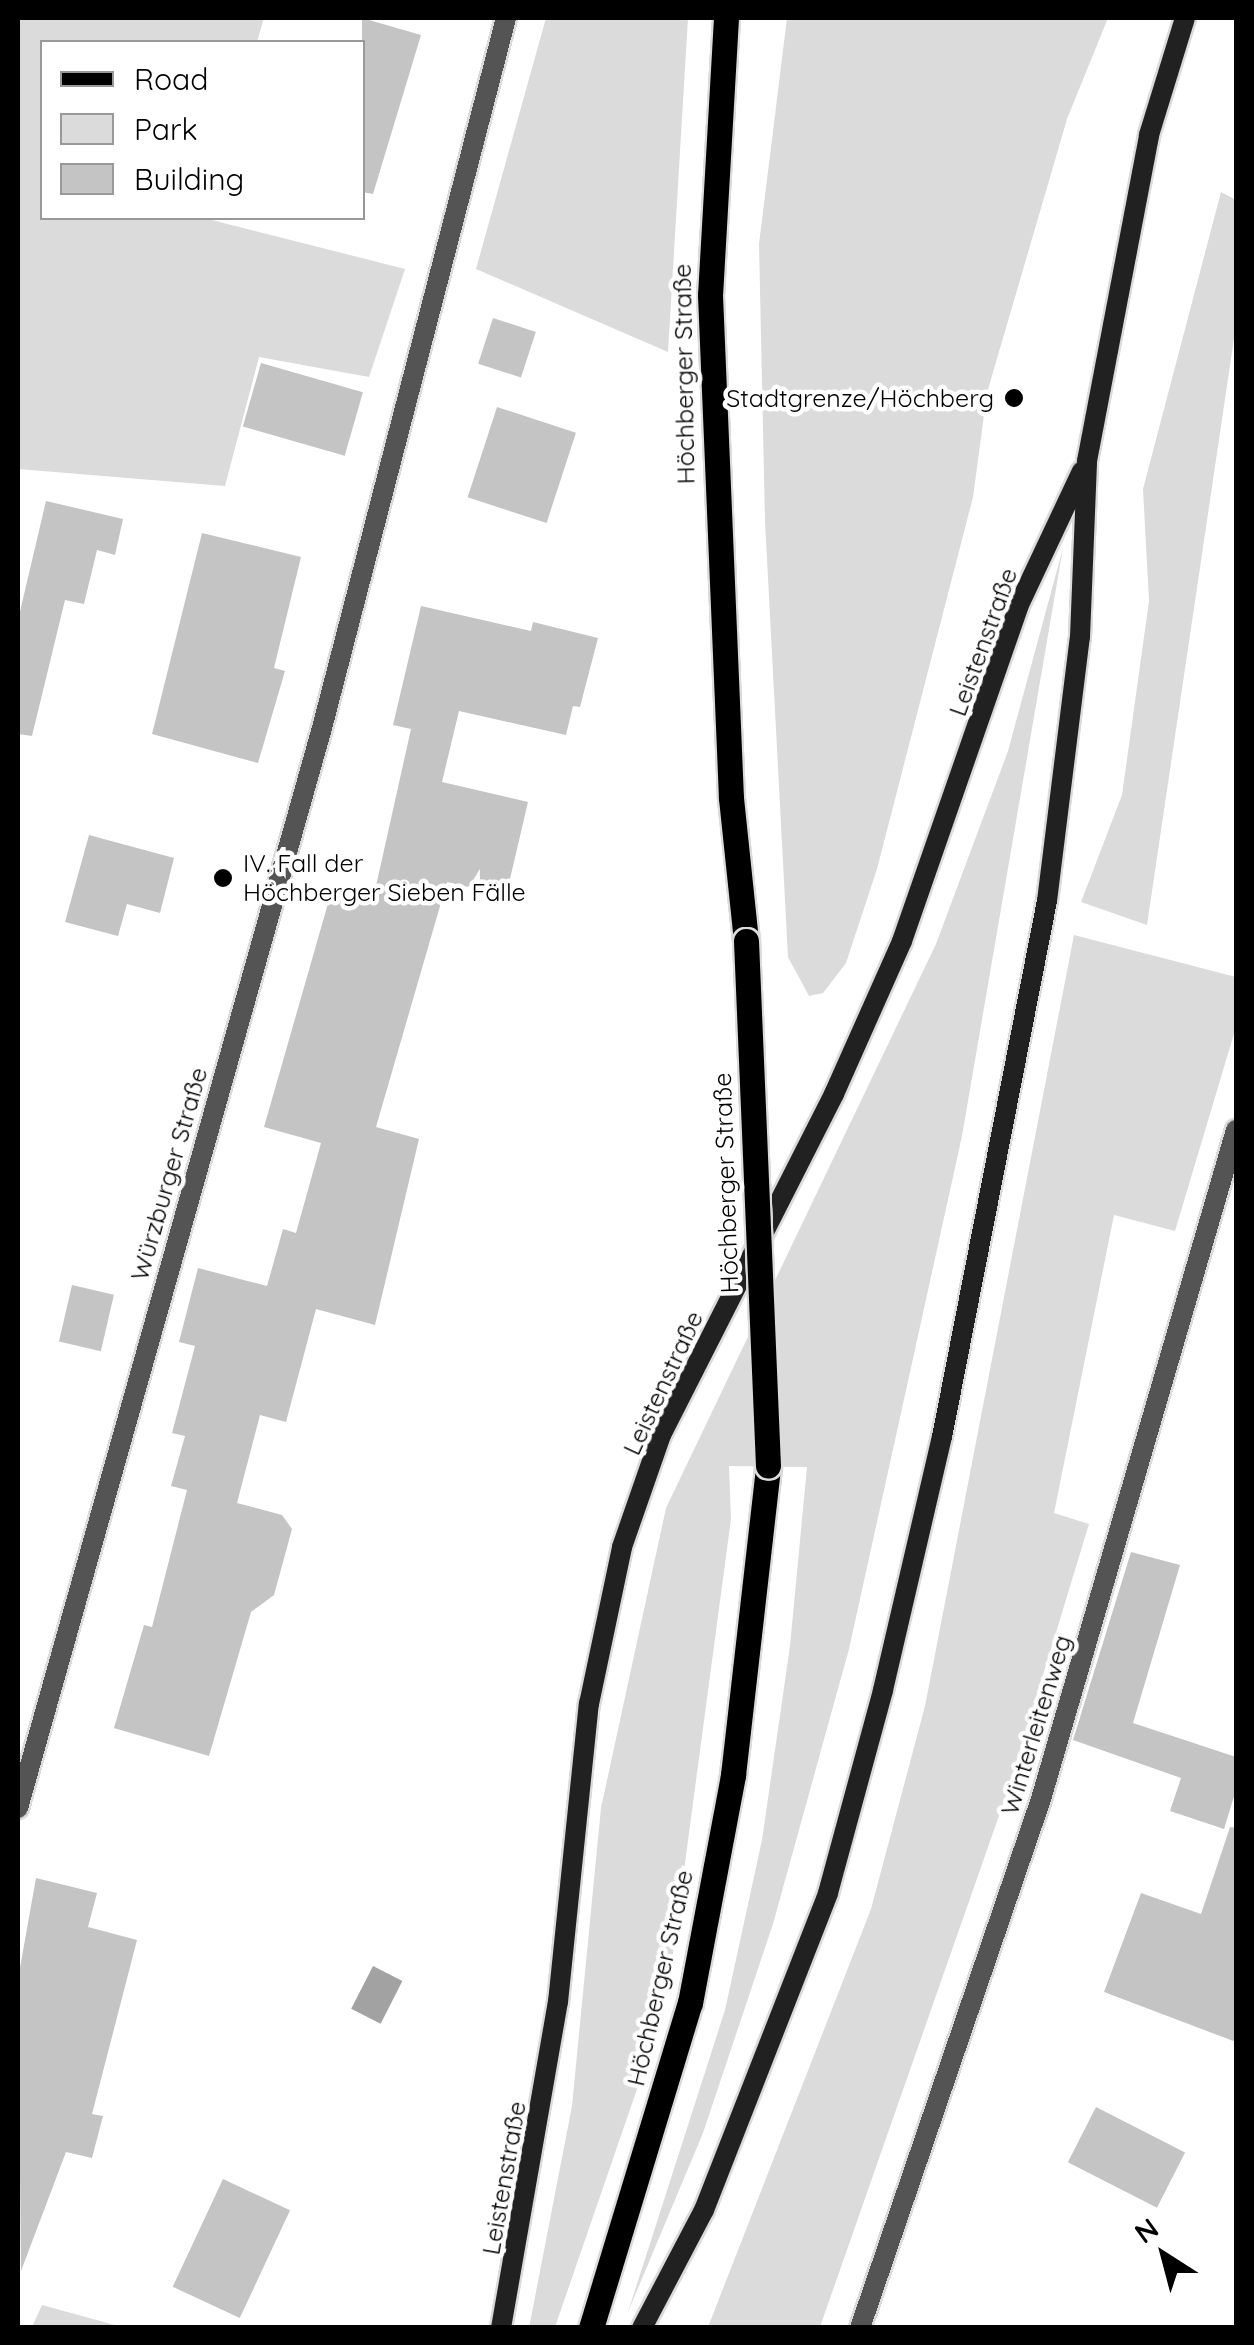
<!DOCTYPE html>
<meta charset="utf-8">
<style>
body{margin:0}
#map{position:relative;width:1254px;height:2345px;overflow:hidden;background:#fff;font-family:Quicksand,sans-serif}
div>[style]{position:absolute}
.green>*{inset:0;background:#dbdbdb}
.water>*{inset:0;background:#a2a2a2;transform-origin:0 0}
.building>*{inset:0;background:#c4c4c4;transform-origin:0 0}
.roads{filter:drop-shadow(2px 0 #dbdbdb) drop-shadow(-2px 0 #dbdbdb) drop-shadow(0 2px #dbdbdb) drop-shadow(0 -2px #dbdbdb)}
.minor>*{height:20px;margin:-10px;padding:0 10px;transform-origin:10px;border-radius:10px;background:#545454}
.secondary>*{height:20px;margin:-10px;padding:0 10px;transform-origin:10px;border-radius:10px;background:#212121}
.primary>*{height:25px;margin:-12.5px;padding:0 12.5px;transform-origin:12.5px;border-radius:12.5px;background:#000}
.bridges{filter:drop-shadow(2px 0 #dbdbdb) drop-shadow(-2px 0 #dbdbdb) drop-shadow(0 2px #dbdbdb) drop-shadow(0 -2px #dbdbdb)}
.primary-bridge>*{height:25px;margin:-12.5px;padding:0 12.5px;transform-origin:12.5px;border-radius:12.5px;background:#000}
.dots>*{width:28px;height:28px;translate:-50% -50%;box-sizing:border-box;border:5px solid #fff;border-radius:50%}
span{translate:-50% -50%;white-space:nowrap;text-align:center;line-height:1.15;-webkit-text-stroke:9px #fff;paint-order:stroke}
.street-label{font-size:25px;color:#000}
.poi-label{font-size:25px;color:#000}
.right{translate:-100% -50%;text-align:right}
.left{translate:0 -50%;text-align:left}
.frame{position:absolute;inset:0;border:20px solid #000;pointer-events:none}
.legend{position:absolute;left:40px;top:40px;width:325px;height:180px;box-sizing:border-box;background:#fff;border:2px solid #999;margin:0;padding:12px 18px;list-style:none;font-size:30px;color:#000}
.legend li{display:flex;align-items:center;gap:20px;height:50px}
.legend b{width:50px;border:2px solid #999}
.north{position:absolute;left:1114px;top:2205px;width:100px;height:100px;-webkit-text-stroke:8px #fff;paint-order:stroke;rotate:324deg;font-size:28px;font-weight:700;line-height:40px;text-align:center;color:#000}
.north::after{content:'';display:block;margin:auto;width:35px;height:45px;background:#000;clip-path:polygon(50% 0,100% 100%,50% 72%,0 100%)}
</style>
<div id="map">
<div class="green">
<div style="clip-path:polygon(18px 18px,264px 18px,257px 42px,42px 42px,42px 218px,204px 218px,405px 269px,369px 377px,259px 357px,225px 486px,18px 469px)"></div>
<div style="clip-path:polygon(546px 18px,688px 18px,668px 352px,476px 269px)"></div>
<div style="clip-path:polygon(787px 18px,1108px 18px,1067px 119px,987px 393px,973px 497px,877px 869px,846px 963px,823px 993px,809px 996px,788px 957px,765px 521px,759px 244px)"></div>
<div style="clip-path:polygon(1221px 192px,1236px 200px,1236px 325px,1147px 925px,1081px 902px,1122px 795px,1149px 601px,1143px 489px)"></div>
<div style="clip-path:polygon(1063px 548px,962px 1136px,849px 1649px,773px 1924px,703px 2133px,628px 2312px,725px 2010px,762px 1840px,790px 1646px,807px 1467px,729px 1466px,731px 1519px,666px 2005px,555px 2327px,529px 2328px,572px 2106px,601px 1808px,666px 1508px,936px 944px,1008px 751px)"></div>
<div style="clip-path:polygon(1074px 935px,1236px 977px,1236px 1027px,1175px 1231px,1114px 1215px,1054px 1513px,1089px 1524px,1008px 1790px,820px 2327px,708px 2327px,871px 1909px,925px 1706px)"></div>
<div style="clip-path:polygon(42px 2305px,122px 2327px,32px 2327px)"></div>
</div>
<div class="water">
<div style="left:373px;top:1966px;width:33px;height:48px;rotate:27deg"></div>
</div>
<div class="building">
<div style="clip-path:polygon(362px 18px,421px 35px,373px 194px,362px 192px)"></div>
<div style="left:493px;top:318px;width:45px;height:48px;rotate:18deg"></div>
<div style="left:261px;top:363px;width:106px;height:66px;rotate:16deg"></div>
<div style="left:497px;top:407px;width:83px;height:95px;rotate:18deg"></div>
<div style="clip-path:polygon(46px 501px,123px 519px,115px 555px,97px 550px,84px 604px,65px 600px,32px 736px,18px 734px,18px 620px)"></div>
<div style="clip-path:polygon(202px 533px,301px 557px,274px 668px,285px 671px,258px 763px,152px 734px)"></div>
<div style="clip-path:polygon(421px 606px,531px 631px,533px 622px,598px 638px,580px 707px,573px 706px,566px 735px,459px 711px,442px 782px,528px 802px,506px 896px,447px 882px,376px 1127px,419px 1139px,375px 1325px,316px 1309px,286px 1422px,260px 1415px,237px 1503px,282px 1515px,292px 1529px,274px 1595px,251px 1612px,209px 1756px,114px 1728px,144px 1625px,152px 1627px,187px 1490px,171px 1486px,185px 1436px,172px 1433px,195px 1346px,179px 1342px,198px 1268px,267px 1286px,283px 1229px,296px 1233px,321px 1143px,264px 1127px,331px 893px,372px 904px,411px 729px,393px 725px)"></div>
<div style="clip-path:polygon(89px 835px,174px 858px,160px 913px,127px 904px,118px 936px,65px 922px)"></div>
<div style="left:72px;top:1285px;width:43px;height:58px;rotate:13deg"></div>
<div style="clip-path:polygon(1131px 1552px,1180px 1565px,1133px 1723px,1236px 1757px,1236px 1790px,1224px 1829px,1170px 1811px,1181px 1778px,1073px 1740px)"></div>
<div style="clip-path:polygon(1230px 1827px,1236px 1828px,1236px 2042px,1104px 1992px,1141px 1893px,1201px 1914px)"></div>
<div style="clip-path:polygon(36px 1878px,97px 1893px,88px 1927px,137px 1940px,92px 2114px,103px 2116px,92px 2158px,66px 2152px,21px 2271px,18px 1979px)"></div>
<div style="left:1096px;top:2107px;width:100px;height:62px;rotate:27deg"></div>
<div style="left:223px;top:2179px;width:74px;height:119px;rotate:25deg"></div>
</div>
<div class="roads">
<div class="minor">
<div style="left:18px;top:1808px;width:1122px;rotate:-74.28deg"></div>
<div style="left:322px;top:728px;width:733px;rotate:-75.47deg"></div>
<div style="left:860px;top:2328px;width:559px;rotate:-71.11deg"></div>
<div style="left:1041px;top:1799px;width:697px;rotate:-73.75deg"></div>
</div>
<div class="secondary">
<div style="left:501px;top:2328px;width:331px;rotate:-80.1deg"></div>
<div style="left:558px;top:2002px;width:300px;rotate:-84.1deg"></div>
<div style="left:589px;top:1704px;width:160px;rotate:-78.1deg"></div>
<div style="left:622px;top:1547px;width:119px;rotate:-70.8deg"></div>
<div style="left:661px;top:1435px;width:382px;rotate:-63.1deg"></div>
<div style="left:834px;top:1094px;width:167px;rotate:-66deg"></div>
<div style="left:902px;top:941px;width:354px;rotate:-70.8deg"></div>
<div style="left:1018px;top:607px;width:150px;rotate:-64.8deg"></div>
<div style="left:642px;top:2328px;width:133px;rotate:-62.3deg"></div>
<div style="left:704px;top:2210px;width:340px;rotate:-68.6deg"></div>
<div style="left:828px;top:1893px;width:210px;rotate:-74.8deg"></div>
<div style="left:883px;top:1690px;width:260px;rotate:-76.9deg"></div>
<div style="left:942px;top:1437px;width:546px;rotate:-78.92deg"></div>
<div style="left:1047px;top:901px;width:266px;rotate:-82.9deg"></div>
<div style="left:1080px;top:637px;width:176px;rotate:-87.7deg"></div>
<div style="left:1087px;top:461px;width:332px;rotate:-79.2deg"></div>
<div style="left:1149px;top:135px;width:122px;rotate:-72.9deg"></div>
</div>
<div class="primary">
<div style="left:726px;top:18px;width:277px;rotate:93.3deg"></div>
<div style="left:710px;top:295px;width:503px;rotate:87.61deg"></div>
<div style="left:731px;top:798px;width:144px;rotate:84deg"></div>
<div style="left:591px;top:2328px;width:340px;rotate:-73.1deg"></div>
<div style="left:690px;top:2003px;width:232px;rotate:-79.3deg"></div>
<div style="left:733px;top:1775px;width:311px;rotate:-83.5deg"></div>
</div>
</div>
<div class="bridges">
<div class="primary-bridge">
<div style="left:746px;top:941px;width:525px;rotate:87.6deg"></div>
</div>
</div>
<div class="dots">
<div style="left:1014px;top:398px;background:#000"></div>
<div style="left:223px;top:878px;background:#000"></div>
</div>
<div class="street-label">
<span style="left:684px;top:374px;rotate:-91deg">Höchberger Straße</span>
<span style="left:983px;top:642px;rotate:-70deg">Leistenstraße</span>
<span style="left:169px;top:1174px;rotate:-74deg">Würzburger Straße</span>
<span style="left:726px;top:1183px;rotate:-92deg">Höchberger Straße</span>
<span style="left:663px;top:1383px;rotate:-65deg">Leistenstraße</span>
<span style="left:1036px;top:1725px;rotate:-73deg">Winterleitenweg</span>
<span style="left:660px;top:1978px;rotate:-77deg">Höchberger Straße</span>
<span style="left:504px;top:2178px;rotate:-80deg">Leistenstraße</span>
</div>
<div class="poi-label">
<span class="right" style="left:994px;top:398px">Stadtgrenze/Höchberg</span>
<span class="left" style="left:243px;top:878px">IV. Fall der<br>Höchberger Sieben Fälle</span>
</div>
<div class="frame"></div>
<ul class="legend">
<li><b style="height:12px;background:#000"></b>Road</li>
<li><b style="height:28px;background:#dbdbdb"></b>Park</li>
<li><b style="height:28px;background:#c4c4c4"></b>Building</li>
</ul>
<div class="north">N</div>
</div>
